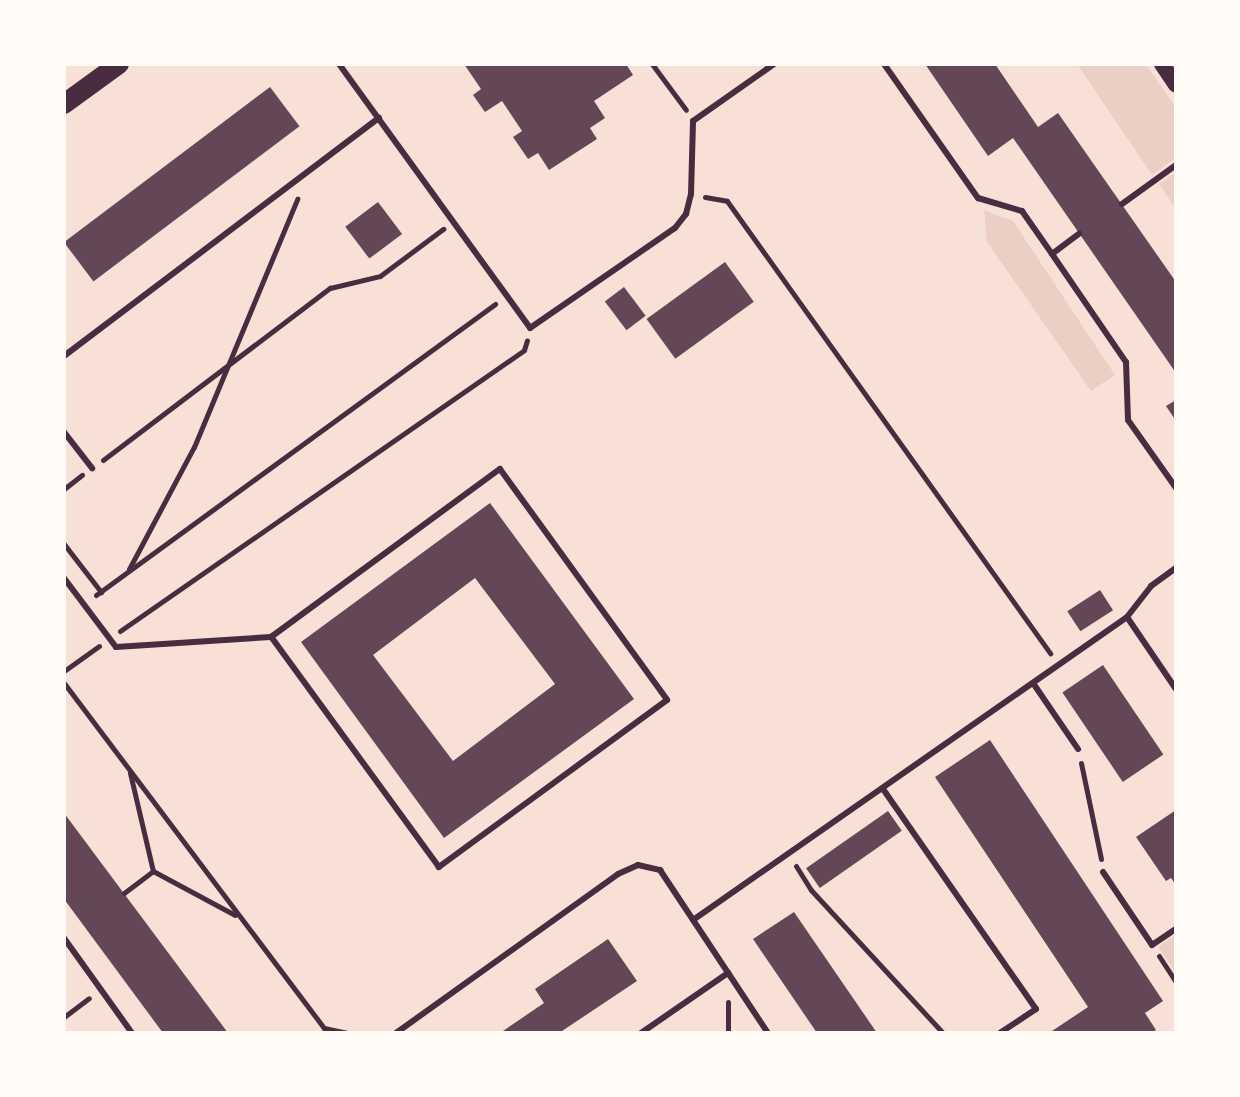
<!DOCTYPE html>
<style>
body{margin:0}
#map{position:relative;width:1240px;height:1097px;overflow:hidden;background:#f7e1d7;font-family:Bitter,serif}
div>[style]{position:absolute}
.green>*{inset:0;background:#ebcfc5}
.building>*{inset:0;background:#644757;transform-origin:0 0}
.path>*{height:5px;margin:-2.5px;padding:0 2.5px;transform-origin:2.5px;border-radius:2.5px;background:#4a2c40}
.service>*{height:6px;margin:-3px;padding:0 3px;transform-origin:3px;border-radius:3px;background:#4a2c40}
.secondary>*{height:16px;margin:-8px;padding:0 8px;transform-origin:8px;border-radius:8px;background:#4a2c40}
.primary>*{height:20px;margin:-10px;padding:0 10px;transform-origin:10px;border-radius:10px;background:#4a2c40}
span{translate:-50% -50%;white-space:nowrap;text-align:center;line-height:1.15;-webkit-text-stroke:8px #fffaf5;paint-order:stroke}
.frame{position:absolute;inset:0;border:66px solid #fffaf5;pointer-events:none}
</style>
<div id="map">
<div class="green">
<div style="clip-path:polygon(1077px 64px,1146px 64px,1176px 108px,1176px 158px,1152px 175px)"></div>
<div style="clip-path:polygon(1176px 172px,1176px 209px,1159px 184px)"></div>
<div style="clip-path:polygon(984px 210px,1013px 221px,1115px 375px,1091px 391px,987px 242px)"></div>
<div style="clip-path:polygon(1176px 934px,1176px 973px,1158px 947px)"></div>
</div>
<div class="building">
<div style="clip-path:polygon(464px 64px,626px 64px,633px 75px,594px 101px,605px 118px,590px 128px,597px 139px,549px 170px,538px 153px,528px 159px,513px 137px,522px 131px,502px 101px,485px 112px,473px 95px,481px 89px)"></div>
<div style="clip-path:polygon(925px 64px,995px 64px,1038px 127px,1058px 113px,1176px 282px,1176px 373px,1013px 138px,988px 156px)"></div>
<div style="left:270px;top:87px;width:49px;height:258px;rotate:53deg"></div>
<div style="left:378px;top:202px;width:40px;height:41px;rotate:53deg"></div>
<div style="left:725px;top:262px;width:49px;height:97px;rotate:54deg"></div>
<div style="left:624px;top:287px;width:36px;height:24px;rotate:53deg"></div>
<div style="clip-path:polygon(1176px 400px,1176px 421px,1166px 406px)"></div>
<div style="clip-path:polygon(evenodd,490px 503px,634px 699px,444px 838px,301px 642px,490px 503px,475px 578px,555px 684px,453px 761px,373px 655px,475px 578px)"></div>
<div style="left:1100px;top:590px;width:24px;height:39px;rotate:57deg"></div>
<div style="left:1103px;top:665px;width:108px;height:49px;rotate:56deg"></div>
<div style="clip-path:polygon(990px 740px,1163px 1001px,1145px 1013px,1156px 1030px,1151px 1033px,1049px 1033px,1088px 1007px,935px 777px)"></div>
<div style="clip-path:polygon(1176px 810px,1176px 885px,1171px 878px,1166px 881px,1136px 837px)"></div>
<div style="left:888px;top:811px;width:24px;height:100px;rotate:55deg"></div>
<div style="clip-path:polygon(64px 813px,228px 1033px,163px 1033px,64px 899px)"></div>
<div style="clip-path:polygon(794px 912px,877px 1033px,817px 1033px,753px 939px)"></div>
<div style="clip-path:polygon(608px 939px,637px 981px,559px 1033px,500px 1033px,544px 1003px,535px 989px)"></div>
</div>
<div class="path">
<div style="left:652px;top:64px;width:57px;rotate:53.5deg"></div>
<div style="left:705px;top:197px;width:22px;rotate:10deg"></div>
<div style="left:727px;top:201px;width:556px;rotate:54.45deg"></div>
<div style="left:103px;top:460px;width:285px;rotate:-37.2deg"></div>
<div style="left:330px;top:288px;width:51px;rotate:-13.5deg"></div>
<div style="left:380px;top:276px;width:79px;rotate:-36.7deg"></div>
<div style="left:64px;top:489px;width:23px;rotate:-38deg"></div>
<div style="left:64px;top:544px;width:61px;rotate:52.4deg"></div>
<div style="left:129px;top:569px;width:138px;rotate:-62deg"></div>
<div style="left:194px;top:447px;width:269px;rotate:-67.4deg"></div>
<div style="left:96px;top:595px;width:494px;rotate:-36.1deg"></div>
<div style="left:120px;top:631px;width:492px;rotate:-34.8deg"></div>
<div style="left:524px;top:350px;width:10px;rotate:-73deg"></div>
<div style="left:64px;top:671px;width:43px;rotate:-35.5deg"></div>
<div style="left:64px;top:683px;width:432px;rotate:53deg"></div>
<div style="left:324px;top:1028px;width:24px;rotate:12deg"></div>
<div style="left:1081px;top:763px;width:98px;rotate:78.2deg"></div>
<div style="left:130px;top:773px;width:101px;rotate:76.8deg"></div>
<div style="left:153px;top:871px;width:93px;rotate:28.2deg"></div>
<div style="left:796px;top:866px;width:28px;rotate:58deg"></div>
<div style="left:811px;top:890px;width:195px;rotate:47.3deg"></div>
<div style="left:124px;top:893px;width:36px;rotate:-37deg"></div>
<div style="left:1159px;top:956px;width:31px;rotate:57deg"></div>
<div style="left:728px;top:1002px;width:31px;rotate:90deg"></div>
<div style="left:64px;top:1017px;width:31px;rotate:-37deg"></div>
</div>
<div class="service">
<div style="left:339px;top:64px;width:326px;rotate:54.1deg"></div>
<div style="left:530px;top:328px;width:176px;rotate:-34.6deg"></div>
<div style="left:675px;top:228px;width:18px;rotate:-52deg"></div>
<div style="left:686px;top:214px;width:21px;rotate:-76deg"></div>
<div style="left:691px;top:194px;width:73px;rotate:-88.4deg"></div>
<div style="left:693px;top:121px;width:99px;rotate:-35.1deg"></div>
<div style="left:884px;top:64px;width:164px;rotate:55deg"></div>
<div style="left:978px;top:198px;width:46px;rotate:16.5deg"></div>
<div style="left:1022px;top:211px;width:52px;rotate:55.1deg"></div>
<div style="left:1052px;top:254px;width:131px;rotate:55.6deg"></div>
<div style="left:1126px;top:362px;width:58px;rotate:88deg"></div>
<div style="left:1128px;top:420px;width:83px;rotate:54.8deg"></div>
<div style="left:1122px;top:204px;width:67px;rotate:-35.8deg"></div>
<div style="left:1052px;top:254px;width:34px;rotate:-37deg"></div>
<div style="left:64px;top:356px;width:395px;rotate:-37.1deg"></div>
<div style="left:64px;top:432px;width:46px;rotate:52.1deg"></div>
<div style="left:64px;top:578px;width:86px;rotate:53deg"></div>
<div style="left:116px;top:647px;width:155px;rotate:-3.7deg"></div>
<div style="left:271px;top:637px;width:284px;rotate:-36.3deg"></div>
<div style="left:500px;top:469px;width:285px;rotate:54.1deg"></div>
<div style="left:667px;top:700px;width:283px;rotate:143.8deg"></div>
<div style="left:439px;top:867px;width:285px;rotate:-126.1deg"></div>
<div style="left:1127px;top:617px;width:39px;rotate:-52deg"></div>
<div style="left:1151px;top:586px;width:31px;rotate:-36deg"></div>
<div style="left:1033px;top:683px;width:80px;rotate:55.7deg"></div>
<div style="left:883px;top:789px;width:268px;rotate:55.2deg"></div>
<div style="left:1036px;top:1009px;width:43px;rotate:146.3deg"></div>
<div style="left:1103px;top:872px;width:88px;rotate:56.1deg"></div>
<div style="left:1152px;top:945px;width:29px;rotate:-34deg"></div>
<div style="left:693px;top:920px;width:529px;rotate:-34.92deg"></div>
<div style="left:1127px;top:617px;width:87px;rotate:55.8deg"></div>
<div style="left:64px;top:938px;width:117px;rotate:54.4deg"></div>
<div style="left:396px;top:1033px;width:273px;rotate:-35.6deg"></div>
<div style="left:618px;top:874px;width:22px;rotate:-24deg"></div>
<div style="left:638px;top:865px;width:23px;rotate:13deg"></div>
<div style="left:660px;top:870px;width:196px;rotate:56.5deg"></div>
<div style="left:641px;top:1033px;width:106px;rotate:-34.6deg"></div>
</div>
<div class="secondary">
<div style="left:1162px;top:64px;width:25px;rotate:56deg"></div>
</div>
<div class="primary">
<div style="left:64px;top:104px;width:68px;rotate:-36deg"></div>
</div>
<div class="frame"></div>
</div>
